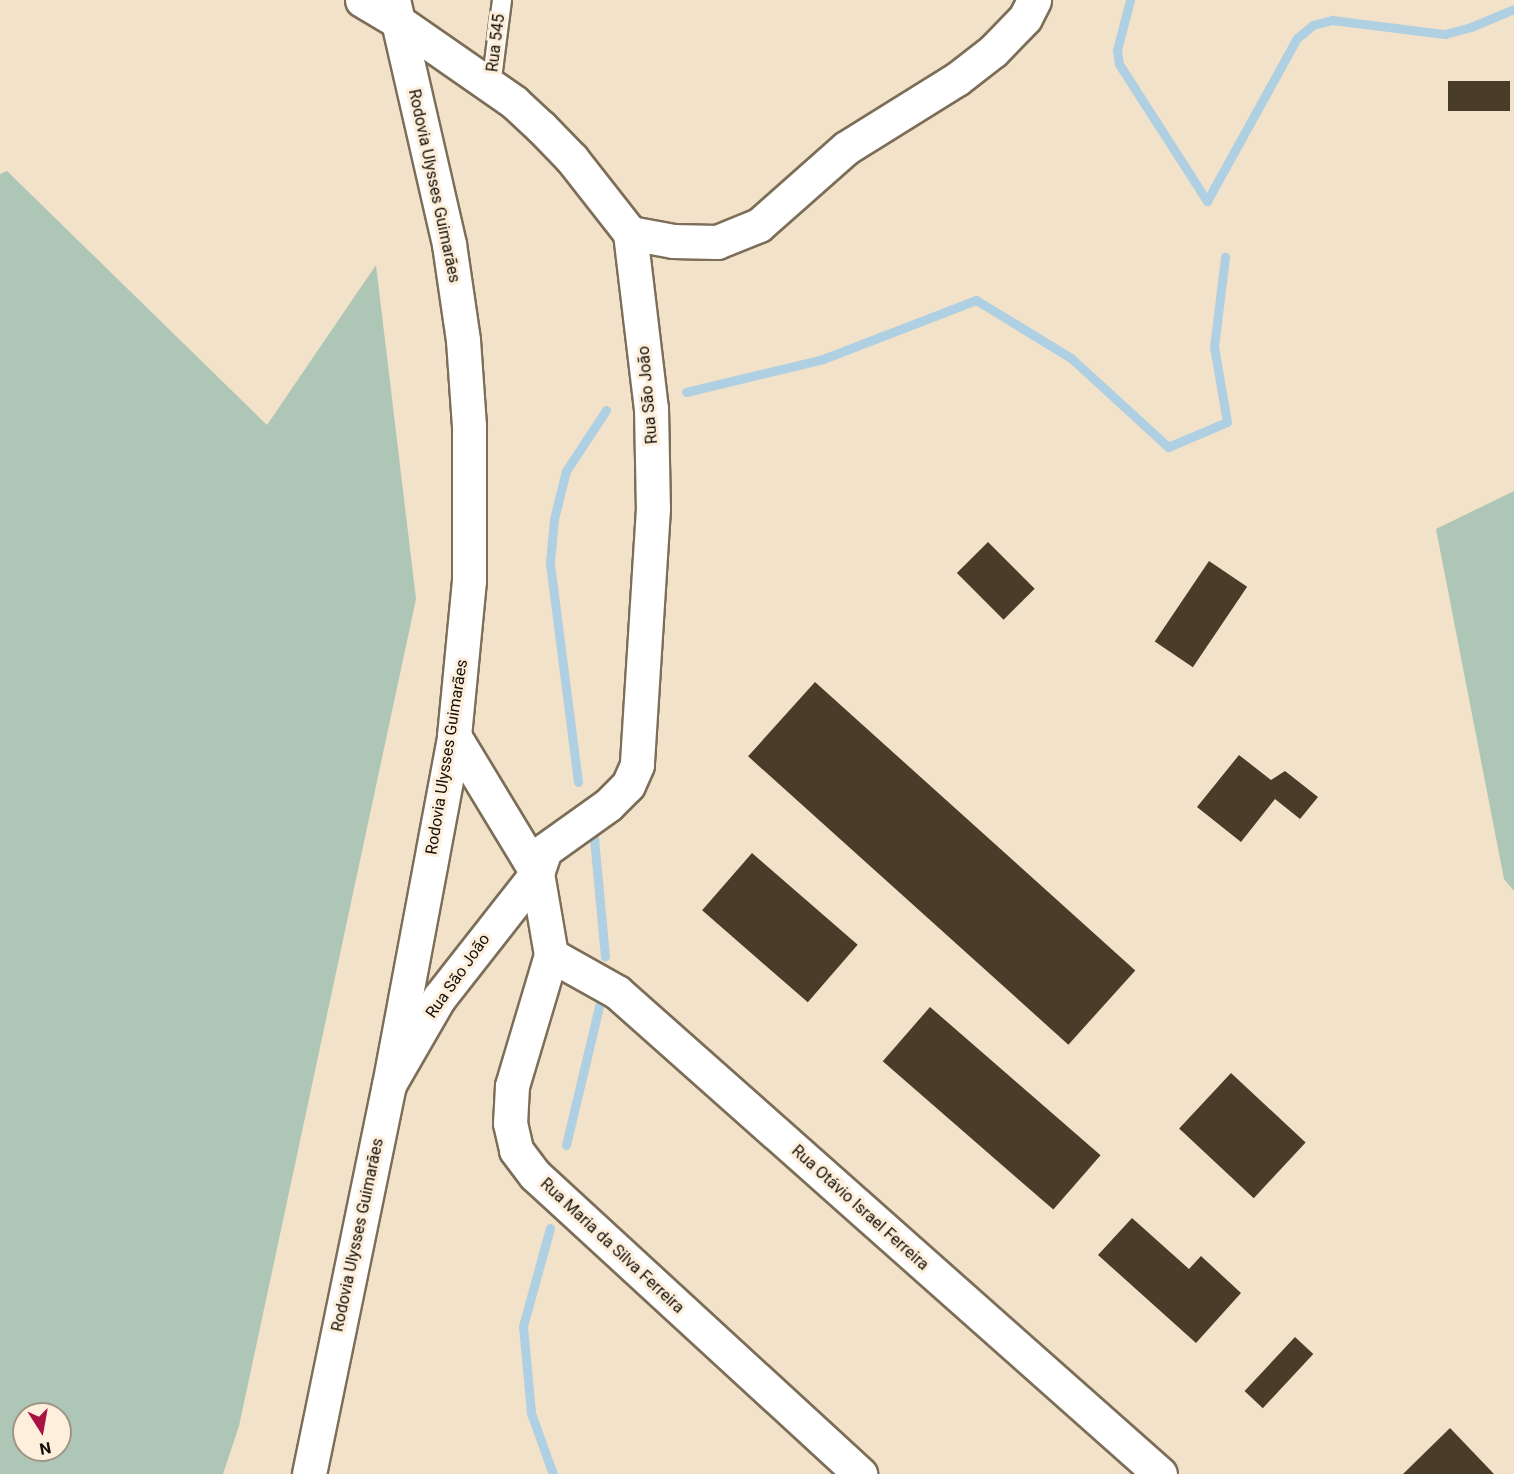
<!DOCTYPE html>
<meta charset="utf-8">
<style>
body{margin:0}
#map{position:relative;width:1514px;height:1474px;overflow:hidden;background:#f2e2c9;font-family:Roboto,sans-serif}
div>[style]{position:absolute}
.green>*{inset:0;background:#aec6b5}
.stream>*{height:9px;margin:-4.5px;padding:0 4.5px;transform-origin:4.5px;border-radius:4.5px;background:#afcfe2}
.building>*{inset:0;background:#493c28;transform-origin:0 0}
.roads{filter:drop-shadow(2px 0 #7c6e58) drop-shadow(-2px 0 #7c6e58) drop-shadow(0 2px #7c6e58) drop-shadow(0 -2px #7c6e58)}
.service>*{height:18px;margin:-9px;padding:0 9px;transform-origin:9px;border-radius:9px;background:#fff}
.minor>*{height:33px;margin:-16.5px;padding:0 16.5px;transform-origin:16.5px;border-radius:16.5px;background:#fff}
.tertiary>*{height:33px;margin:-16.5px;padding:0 16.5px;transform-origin:16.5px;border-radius:16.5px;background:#fff}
.trunk>*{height:33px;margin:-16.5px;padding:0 16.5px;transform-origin:16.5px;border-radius:16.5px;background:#fff}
span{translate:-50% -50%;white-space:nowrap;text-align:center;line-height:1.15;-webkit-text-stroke:6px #fdefdb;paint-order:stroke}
.street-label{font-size:16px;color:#130e06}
.north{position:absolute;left:12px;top:1402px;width:60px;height:60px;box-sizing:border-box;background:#fdefdb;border:2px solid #9f9586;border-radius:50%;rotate:169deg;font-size:16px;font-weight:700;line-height:24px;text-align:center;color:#130e06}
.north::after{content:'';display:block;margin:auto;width:21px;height:27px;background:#a91343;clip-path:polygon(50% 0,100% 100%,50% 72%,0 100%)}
</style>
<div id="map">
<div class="green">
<div style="clip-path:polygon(evenodd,7px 171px,267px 425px,376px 265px,416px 599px,239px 1426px,223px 1474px,0 1474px,0 174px,7px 171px,24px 1414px,60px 1414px,60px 1450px,24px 1450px,24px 1414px)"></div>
<div style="clip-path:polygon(1514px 491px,1514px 891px,1504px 879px,1436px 529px)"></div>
</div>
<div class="stream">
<div style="left:1130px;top:0;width:52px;rotate:104.6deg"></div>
<div style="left:1117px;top:50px;width:14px;rotate:82deg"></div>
<div style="left:1119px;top:64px;width:163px;rotate:57.3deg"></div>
<div style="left:1207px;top:201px;width:186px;rotate:-61.1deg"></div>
<div style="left:1297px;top:38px;width:21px;rotate:-39deg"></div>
<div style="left:1313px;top:25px;width:20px;rotate:-15deg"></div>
<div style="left:1332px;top:20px;width:114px;rotate:7.1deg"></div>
<div style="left:1445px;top:34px;width:27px;rotate:-15deg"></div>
<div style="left:1471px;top:27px;width:47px;rotate:-22.7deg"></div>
<div style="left:686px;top:392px;width:141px;rotate:-13.5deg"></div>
<div style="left:823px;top:359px;width:164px;rotate:-21.1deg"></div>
<div style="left:976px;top:300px;width:111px;rotate:31.4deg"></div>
<div style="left:1071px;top:358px;width:132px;rotate:42.5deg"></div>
<div style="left:1168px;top:447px;width:64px;rotate:-23deg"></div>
<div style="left:1227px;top:422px;width:76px;rotate:-99.8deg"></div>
<div style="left:1214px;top:347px;width:91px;rotate:-83deg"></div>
<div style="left:578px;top:782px;width:222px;rotate:-97.3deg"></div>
<div style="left:550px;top:562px;width:43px;rotate:-84.7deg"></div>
<div style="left:554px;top:519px;width:49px;rotate:-76deg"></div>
<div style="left:566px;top:471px;width:73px;rotate:-56.7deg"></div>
<div style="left:594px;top:838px;width:119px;rotate:84.7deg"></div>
<div style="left:566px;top:1145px;width:147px;rotate:-76.6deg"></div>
<div style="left:550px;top:1228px;width:102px;rotate:105.4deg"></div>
<div style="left:523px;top:1326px;width:87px;rotate:84.7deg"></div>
<div style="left:531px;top:1413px;width:65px;rotate:70.2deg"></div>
</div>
<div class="building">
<div style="left:1448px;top:81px;width:62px;height:30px"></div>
<div style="left:988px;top:542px;width:66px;height:44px;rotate:45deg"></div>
<div style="left:1209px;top:561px;width:46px;height:97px;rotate:34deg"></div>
<div style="left:815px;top:682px;width:431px;height:100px;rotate:42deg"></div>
<div style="clip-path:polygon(1239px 755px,1271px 780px,1285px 771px,1318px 797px,1300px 819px,1275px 799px,1241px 842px,1197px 807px)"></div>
<div style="left:752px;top:853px;width:140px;height:76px;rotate:41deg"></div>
<div style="left:930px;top:1007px;width:226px;height:72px;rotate:41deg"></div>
<div style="left:1231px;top:1073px;width:102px;height:76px;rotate:43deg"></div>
<div style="clip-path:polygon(1132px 1218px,1189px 1269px,1201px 1256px,1241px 1293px,1196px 1343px,1098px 1255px)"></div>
<div style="left:1295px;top:1337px;width:25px;height:74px;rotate:43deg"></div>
<div style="clip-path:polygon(1450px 1428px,1494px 1474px,1403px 1474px)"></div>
</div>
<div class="roads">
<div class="service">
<div style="left:491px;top:86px;width:87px;rotate:-82.7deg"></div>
</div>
<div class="minor">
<div style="left:399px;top:22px;width:140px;rotate:34.8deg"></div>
<div style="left:514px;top:102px;width:37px;rotate:43deg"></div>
<div style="left:541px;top:127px;width:45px;rotate:45.9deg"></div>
<div style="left:572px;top:159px;width:94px;rotate:51.9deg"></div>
<div style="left:630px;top:233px;width:176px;rotate:83.2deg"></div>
<div style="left:651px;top:408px;width:100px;rotate:88.9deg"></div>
<div style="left:653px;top:508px;width:257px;rotate:93.6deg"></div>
<div style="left:637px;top:765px;width:22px;rotate:114deg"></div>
<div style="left:628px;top:785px;width:28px;rotate:135deg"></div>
<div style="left:608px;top:805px;width:77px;rotate:144.5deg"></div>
<div style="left:545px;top:850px;width:24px;rotate:109deg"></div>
<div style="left:537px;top:873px;width:83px;rotate:80.3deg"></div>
<div style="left:551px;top:955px;width:137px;rotate:106.6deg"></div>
<div style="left:512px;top:1086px;width:37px;rotate:93deg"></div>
<div style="left:510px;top:1123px;width:28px;rotate:77deg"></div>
<div style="left:516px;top:1150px;width:31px;rotate:53deg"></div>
<div style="left:535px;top:1175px;width:442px;rotate:42.6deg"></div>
<div style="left:630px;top:233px;width:44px;rotate:10.5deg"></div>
<div style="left:673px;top:241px;width:44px;rotate:1.3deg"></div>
<div style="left:717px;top:242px;width:45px;rotate:-22deg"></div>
<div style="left:759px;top:225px;width:116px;rotate:-41.5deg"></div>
<div style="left:846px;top:148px;width:131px;rotate:-31.9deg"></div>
<div style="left:957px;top:79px;width:46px;rotate:-37.9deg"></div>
<div style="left:993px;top:51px;width:46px;rotate:-45.9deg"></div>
<div style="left:1025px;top:18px;width:20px;rotate:-63deg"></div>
<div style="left:551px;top:955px;width:76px;rotate:29.3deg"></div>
<div style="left:617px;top:992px;width:726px;rotate:41.59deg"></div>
<div style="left:391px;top:1081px;width:96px;rotate:-60deg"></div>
<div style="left:439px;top:998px;width:159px;rotate:-51.9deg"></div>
<div style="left:537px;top:873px;width:160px;rotate:-121.2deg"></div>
</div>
<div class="tertiary">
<div style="left:362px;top:0;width:43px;rotate:30.7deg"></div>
</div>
<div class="trunk">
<div style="left:309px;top:1474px;width:397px;rotate:-78.4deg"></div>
<div style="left:389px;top:1085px;width:355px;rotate:-79.4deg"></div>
<div style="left:454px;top:736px;width:157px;rotate:-84.5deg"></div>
<div style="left:469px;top:580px;width:154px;rotate:-90deg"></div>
<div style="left:469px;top:426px;width:86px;rotate:-94deg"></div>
<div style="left:463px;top:340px;width:97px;rotate:-98.3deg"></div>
<div style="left:449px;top:244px;width:250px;rotate:-102.9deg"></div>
</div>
</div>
<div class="street-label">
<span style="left:496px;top:43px;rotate:-83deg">Rua 545</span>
<span style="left:434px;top:186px;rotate:78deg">Rodovia Ulysses Guimarães</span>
<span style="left:648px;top:395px;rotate:-95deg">Rua São João</span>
<span style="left:447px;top:757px;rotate:-81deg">Rodovia Ulysses Guimarães</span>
<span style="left:458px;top:976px;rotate:-55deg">Rua São João</span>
<span style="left:860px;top:1208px;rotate:42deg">Rua Otávio Israel Ferreira</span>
<span style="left:358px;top:1235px;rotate:-78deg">Rodovia Ulysses Guimarães</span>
<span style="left:612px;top:1246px;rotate:43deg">Rua Maria da Silva Ferreira</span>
</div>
<div class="north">N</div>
</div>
